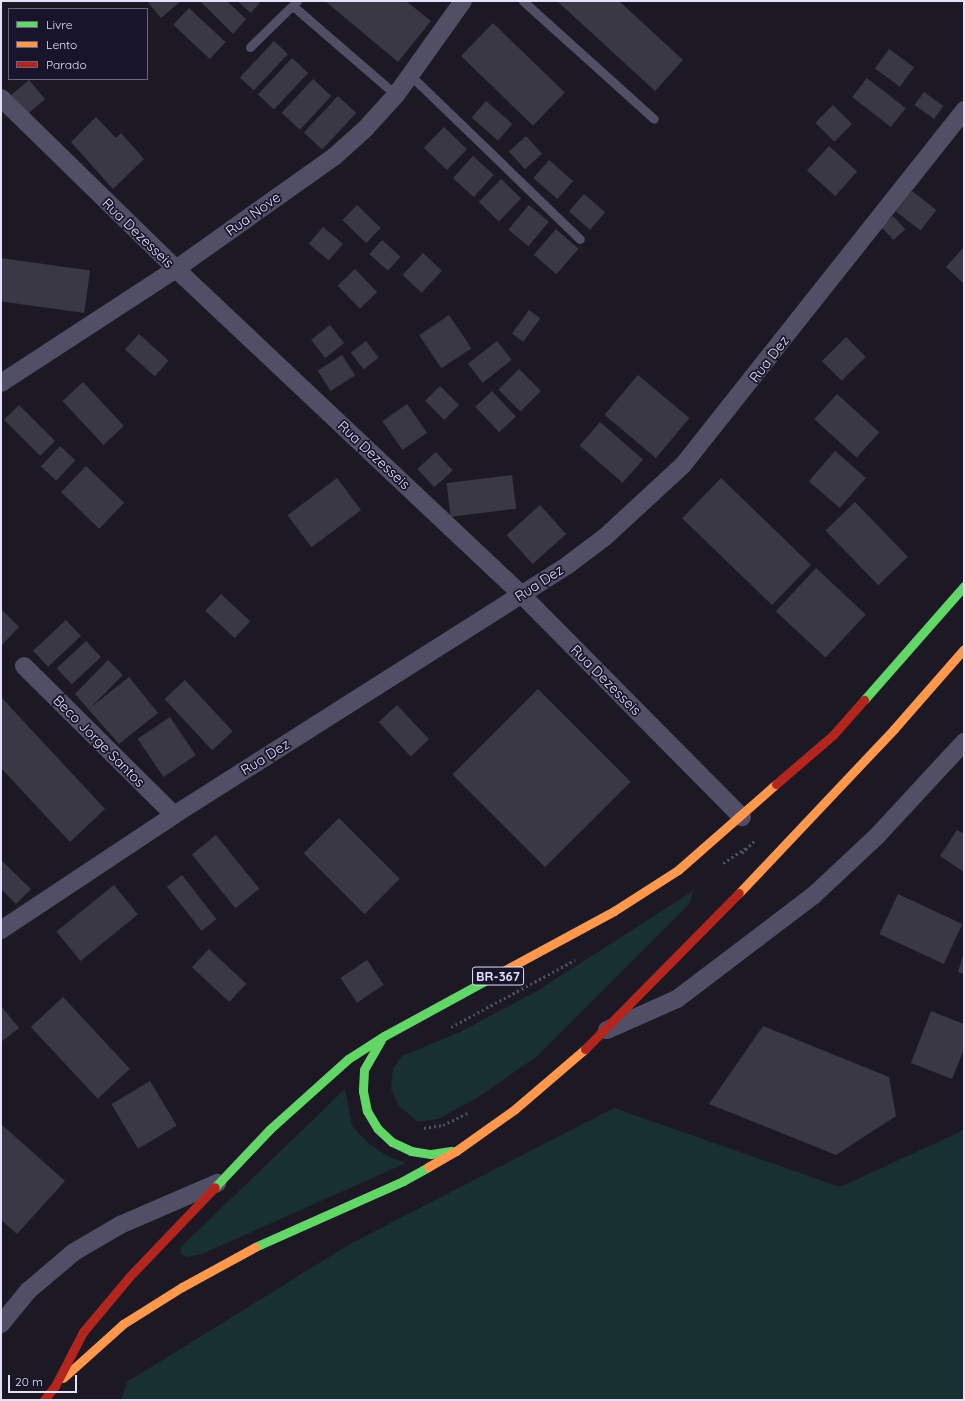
<!DOCTYPE html>
<style>
body{margin:0}
#map{position:relative;width:965px;height:1401px;overflow:hidden;background:#1c1925;font-family:Quicksand,sans-serif}
div>[style]{position:absolute}
.green>*{inset:0;background:#193030}
.building>*{inset:0;background:#3b3846;transform-origin:0 0}
.path>*{height:2.5px;margin-top:-1.25px;transform-origin:0;background:repeating-linear-gradient(90deg,#4b5561 0 2px,transparent 0 5px)}
.lane>*{height:9px;margin:-4.5px;padding:0 4.5px;transform-origin:4.5px;border-radius:4.5px;background:#514f65}
.street>*{height:18px;margin:-9px;padding:0 9px;transform-origin:9px;border-radius:9px;background:#514f65}
.fast>*{height:9px;margin:-4.5px;padding:0 4.5px;transform-origin:4.5px;border-radius:4.5px;background:#63d668}
.slow>*{height:9px;margin:-4.5px;padding:0 4.5px;transform-origin:4.5px;border-radius:4.5px;background:#ff974d}
.jam>*{height:9px;margin:-4.5px;padding:0 4.5px;transform-origin:4.5px;border-radius:4.5px;background:#b3261e}
span{translate:-50% -50%;white-space:nowrap;text-align:center;line-height:1.15;-webkit-text-stroke:3.5px #18142a;paint-order:stroke}
.shield-label span{padding:1px 3px;background:#18142a;border:1px solid;border-radius:3px;-webkit-text-stroke-width:0}
.shield-label{font-size:13px;color:#e4e1fc;font-weight:700}
.street-label{font-size:14px;color:#e4e1fc}
.frame{position:absolute;inset:0;border:2px solid #e4e1fc;pointer-events:none}
.legend{position:absolute;left:8px;top:8px;width:140px;height:72px;box-sizing:border-box;background:#18142a;border:1px solid #6a667e;margin:0;padding:5px 7px;list-style:none;font-size:12px;color:#e4e1fc}
.legend li{display:flex;align-items:center;gap:8px;height:20px}
.legend b{width:20px;border:1px solid #6a667e}
.scale{position:absolute;left:8px;top:1375px;width:69px;height:18px;box-sizing:border-box;border:2px solid #e4e1fc;border-top:0;padding-left:5px;font-size:12px;line-height:14px;white-space:nowrap;color:#e4e1fc;-webkit-text-stroke:3px #18142a;paint-order:stroke}
</style>
<div id="map">
<div class="green">
<div style="clip-path:polygon(693px 891px,689px 904px,536px 1057px,475px 1099px,438px 1119px,418px 1122px,399px 1106px,391px 1089px,393px 1068px,402px 1056px,460px 1032px,537px 991px)"></div>
<div style="clip-path:polygon(345px 1089px,352px 1126px,368px 1143px,389px 1157px,406px 1163px,202px 1254px,188px 1257px,180px 1254px,182px 1246px)"></div>
<div style="clip-path:polygon(614px 1108px,840px 1187px,964px 1130px,964px 1400px,121px 1400px,127px 1382px,350px 1244px)"></div>
</div>
<div class="building">
<div style="clip-path:polygon(147px 1px,181px 1px,161px 18px)"></div>
<div style="clip-path:polygon(200px 1px,227px 1px,246px 19px,233px 34px)"></div>
<div style="clip-path:polygon(237px 1px,261px 1px,251px 13px)"></div>
<div style="clip-path:polygon(325px 1px,406px 1px,431px 21px,398px 62px)"></div>
<div style="clip-path:polygon(557px 1px,619px 1px,683px 60px,655px 91px)"></div>
<div style="left:189px;top:8px;width:50px;height:23px;rotate:43deg"></div>
<div style="left:493px;top:23px;width:100px;height:46px;rotate:44deg"></div>
<div style="left:274px;top:41px;width:19px;height:50px;rotate:43deg"></div>
<div style="left:889px;top:49px;width:31px;height:24px;rotate:36deg"></div>
<div style="left:292px;top:58px;width:22px;height:50px;rotate:43deg"></div>
<div style="left:867px;top:78px;width:49px;height:24px;rotate:38deg"></div>
<div style="left:313px;top:79px;width:25px;height:46px;rotate:43deg"></div>
<div style="left:29px;top:80px;width:25px;height:28px;rotate:50deg"></div>
<div style="left:924px;top:92px;width:24px;height:16px;rotate:36deg"></div>
<div style="left:338px;top:96px;width:25px;height:50px;rotate:43deg"></div>
<div style="left:486px;top:101px;width:35px;height:22px;rotate:41deg"></div>
<div style="left:833px;top:105px;width:27px;height:25px;rotate:45deg"></div>
<div style="clip-path:polygon(96px 117px,116px 138px,121px 133px,144px 159px,113px 189px,71px 142px)"></div>
<div style="left:444px;top:127px;width:32px;height:29px;rotate:44deg"></div>
<div style="left:526px;top:136px;width:24px;height:23px;rotate:48deg"></div>
<div style="left:829px;top:146px;width:38px;height:33px;rotate:42deg"></div>
<div style="left:473px;top:156px;width:28px;height:30px;rotate:42deg"></div>
<div style="left:549px;top:160px;width:32px;height:24px;rotate:41deg"></div>
<div style="left:501px;top:179px;width:28px;height:32px;rotate:44deg"></div>
<div style="left:912px;top:191px;width:31px;height:26px;rotate:38deg"></div>
<div style="left:584px;top:194px;width:28px;height:23px;rotate:41deg"></div>
<div style="left:357px;top:205px;width:33px;height:21px;rotate:44deg"></div>
<div style="left:529px;top:205px;width:26px;height:32px;rotate:40deg"></div>
<div style="left:893px;top:216px;width:18px;height:16px;rotate:47deg"></div>
<div style="left:323px;top:227px;width:26px;height:22px;rotate:40deg"></div>
<div style="left:556px;top:229px;width:30px;height:34px;rotate:41deg"></div>
<div style="left:382px;top:240px;width:25px;height:19px;rotate:42deg"></div>
<div style="clip-path:polygon(964px 247px,964px 284px,946px 267px)"></div>
<div style="left:423px;top:253px;width:26px;height:30px;rotate:43deg"></div>
<div style="left:1px;top:258px;width:90px;height:43px;rotate:8deg"></div>
<div style="left:355px;top:269px;width:32px;height:24px;rotate:46deg"></div>
<div style="left:529px;top:310px;width:14px;height:29px;rotate:36deg"></div>
<div style="left:449px;top:315px;width:40px;height:36px;rotate:56deg"></div>
<div style="left:330px;top:325px;width:23px;height:24px;rotate:52deg"></div>
<div style="left:139px;top:334px;width:40px;height:21px;rotate:42deg"></div>
<div style="left:846px;top:337px;width:28px;height:34px;rotate:45deg"></div>
<div style="left:366px;top:341px;width:21px;height:19px;rotate:53deg"></div>
<div style="left:497px;top:341px;width:24px;height:37px;rotate:52deg"></div>
<div style="left:342px;top:355px;width:24px;height:29px;rotate:57deg"></div>
<div style="left:519px;top:369px;width:31px;height:29px;rotate:45deg"></div>
<div style="left:638px;top:375px;width:67px;height:52px;rotate:40deg"></div>
<div style="left:83px;top:382px;width:60px;height:28px;rotate:47deg"></div>
<div style="left:440px;top:386px;width:27px;height:21px;rotate:45deg"></div>
<div style="left:492px;top:391px;width:35px;height:23px;rotate:47deg"></div>
<div style="left:837px;top:394px;width:57px;height:34px;rotate:42deg"></div>
<div style="left:407px;top:404px;width:35px;height:30px;rotate:55deg"></div>
<div style="left:19px;top:405px;width:51px;height:21px;rotate:45deg"></div>
<div style="left:600px;top:422px;width:57px;height:31px;rotate:41deg"></div>
<div style="left:60px;top:446px;width:21px;height:28px;rotate:43deg"></div>
<div style="left:835px;top:451px;width:41px;height:40px;rotate:41deg"></div>
<div style="left:436px;top:452px;width:25px;height:25px;rotate:48deg"></div>
<div style="left:86px;top:466px;width:53px;height:36px;rotate:44deg"></div>
<div style="left:512px;top:475px;width:34px;height:66px;rotate:83deg"></div>
<div style="left:337px;top:478px;width:40px;height:62px;rotate:53deg"></div>
<div style="left:721px;top:478px;width:125px;height:56px;rotate:44deg"></div>
<div style="left:855px;top:502px;width:76px;height:41px;rotate:46deg"></div>
<div style="left:540px;top:505px;width:39px;height:45px;rotate:48deg"></div>
<div style="left:816px;top:568px;width:68px;height:59px;rotate:43deg"></div>
<div style="left:221px;top:594px;width:40px;height:23px;rotate:43deg"></div>
<div style="clip-path:polygon(1px 609px,19px 627px,1px 646px)"></div>
<div style="left:66px;top:620px;width:22px;height:45px;rotate:47deg"></div>
<div style="left:86px;top:641px;width:22px;height:40px;rotate:47deg"></div>
<div style="clip-path:polygon(108px 660px,123px 675px,90px 708px,129px 677px,158px 713px,119px 744px,75px 694px)"></div>
<div style="left:185px;top:680px;width:70px;height:28px;rotate:47deg"></div>
<div style="left:538px;top:689px;width:131px;height:121px;rotate:45deg"></div>
<div style="clip-path:polygon(1px 697px,105px 809px,70px 842px,1px 768px)"></div>
<div style="left:397px;top:705px;width:47px;height:25px;rotate:47deg"></div>
<div style="left:170px;top:717px;width:46px;height:39px;rotate:56deg"></div>
<div style="left:339px;top:818px;width:86px;height:50px;rotate:45deg"></div>
<div style="clip-path:polygon(957px 830px,964px 834px,964px 872px,940px 856px)"></div>
<div style="left:216px;top:835px;width:69px;height:31px;rotate:51deg"></div>
<div style="clip-path:polygon(1px 860px,31px 889px,16px 904px,1px 889px)"></div>
<div style="left:182px;top:875px;width:56px;height:19px;rotate:52deg"></div>
<div style="left:114px;top:885px;width:38px;height:74px;rotate:51deg"></div>
<div style="left:898px;top:894px;width:71px;height:44px;rotate:25deg"></div>
<div style="left:209px;top:949px;width:51px;height:25px;rotate:43deg"></div>
<div style="clip-path:polygon(964px 952px,964px 974px,958px 972px)"></div>
<div style="left:367px;top:960px;width:30px;height:32px;rotate:56deg"></div>
<div style="left:63px;top:997px;width:98px;height:44px;rotate:47deg"></div>
<div style="clip-path:polygon(1px 1006px,19px 1028px,1px 1042px)"></div>
<div style="clip-path:polygon(931px 1011px,964px 1024px,964px 1049px,952px 1079px,911px 1063px)"></div>
<div style="clip-path:polygon(763px 1026px,889px 1077px,896px 1116px,836px 1155px,709px 1104px)"></div>
<div style="left:150px;top:1081px;width:52px;height:45px;rotate:59deg"></div>
<div style="clip-path:polygon(1px 1124px,65px 1181px,17px 1234px,1px 1220px)"></div>
</div>
<div class="path">
<div style="left:742px;top:853px;width:18px;rotate:-45deg"></div>
<div style="left:723px;top:863px;width:27px;rotate:-33deg"></div>
<div style="left:451px;top:1027px;width:141px;rotate:-28.4deg"></div>
<div style="left:424px;top:1128px;width:19px;rotate:-9deg"></div>
<div style="left:443px;top:1125px;width:28px;rotate:-26deg"></div>
</div>
<div class="lane">
<div style="left:523px;top:1px;width:176px;rotate:42deg"></div>
<div style="left:293px;top:6px;width:136px;rotate:40.8deg"></div>
<div style="left:250px;top:47px;width:66px;rotate:-44.4deg"></div>
<div style="left:410px;top:75px;width:236px;rotate:44deg"></div>
</div>
<div class="street">
<div style="left:1px;top:98px;width:245px;rotate:44.3deg"></div>
<div style="left:176px;top:269px;width:474px;rotate:43.3deg"></div>
<div style="left:521px;top:594px;width:314px;rotate:45.3deg"></div>
<div style="left:1px;top:383px;width:209px;rotate:-33.1deg"></div>
<div style="left:176px;top:269px;width:195px;rotate:-35.4deg"></div>
<div style="left:335px;top:156px;width:40px;rotate:-42deg"></div>
<div style="left:365px;top:129px;width:46px;rotate:-47.6deg"></div>
<div style="left:396px;top:95px;width:115px;rotate:-54.5deg"></div>
<div style="left:24px;top:666px;width:211px;rotate:44.8deg"></div>
<div style="left:1px;top:930px;width:208px;rotate:-33.6deg"></div>
<div style="left:174px;top:815px;width:468px;rotate:-32.4deg"></div>
<div style="left:569px;top:564px;width:45px;rotate:-36.9deg"></div>
<div style="left:605px;top:537px;width:106px;rotate:-42.7deg"></div>
<div style="left:683px;top:465px;width:453px;rotate:-51.6deg"></div>
<div style="left:607px;top:1030px;width:77px;rotate:-23.9deg"></div>
<div style="left:677px;top:999px;width:172px;rotate:-37.2deg"></div>
<div style="left:814px;top:895px;width:86px;rotate:-43.1deg"></div>
<div style="left:877px;top:836px;width:128px;rotate:-47.2deg"></div>
<div style="left:1px;top:1324px;width:43px;rotate:-50.7deg"></div>
<div style="left:28px;top:1291px;width:60px;rotate:-40.3deg"></div>
<div style="left:74px;top:1252px;width:53px;rotate:-30.4deg"></div>
<div style="left:120px;top:1225px;width:106px;rotate:-23.4deg"></div>
</div>
<div class="fast">
<div style="left:864px;top:700px;width:152px;rotate:-48.7deg"></div>
<div style="left:381px;top:1040px;width:34px;rotate:120deg"></div>
<div style="left:364px;top:1070px;width:21px;rotate:93deg"></div>
<div style="left:363px;top:1091px;width:20px;rotate:79deg"></div>
<div style="left:367px;top:1111px;width:21px;rotate:59deg"></div>
<div style="left:378px;top:1129px;width:19px;rotate:43deg"></div>
<div style="left:392px;top:1142px;width:21px;rotate:25deg"></div>
<div style="left:411px;top:1151px;width:20px;rotate:9deg"></div>
<div style="left:431px;top:1154px;width:20px;rotate:-9deg"></div>
<div style="left:215px;top:1187px;width:80px;rotate:-46.5deg"></div>
<div style="left:270px;top:1129px;width:105px;rotate:-41.9deg"></div>
<div style="left:348px;top:1059px;width:43px;rotate:-32.6deg"></div>
<div style="left:384px;top:1036px;width:125px;rotate:-28.6deg"></div>
<div style="left:255px;top:1247px;width:162px;rotate:-24deg"></div>
<div style="left:403px;top:1181px;width:29px;rotate:-29deg"></div>
</div>
<div class="slow">
<div style="left:739px;top:893px;width:226px;rotate:-46.6deg"></div>
<div style="left:894px;top:729px;width:106px;rotate:-48.8deg"></div>
<div style="left:494px;top:976px;width:136px;rotate:-28.4deg"></div>
<div style="left:614px;top:911px;width:76px;rotate:-32.6deg"></div>
<div style="left:678px;top:870px;width:130px;rotate:-41.3deg"></div>
<div style="left:428px;top:1167px;width:32px;rotate:-30deg"></div>
<div style="left:456px;top:1151px;width:72px;rotate:-35.4deg"></div>
<div style="left:515px;top:1109px;width:92px;rotate:-40.6deg"></div>
<div style="left:63px;top:1378px;width:81px;rotate:-42deg"></div>
<div style="left:123px;top:1324px;width:70px;rotate:-32.1deg"></div>
<div style="left:182px;top:1287px;width:83px;rotate:-28.7deg"></div>
</div>
<div class="jam">
<div style="left:776px;top:784px;width:75px;rotate:-40.7deg"></div>
<div style="left:833px;top:735px;width:47px;rotate:-48.5deg"></div>
<div style="left:585px;top:1049px;width:219px;rotate:-45.4deg"></div>
<div style="left:44px;top:1400px;width:18px;rotate:-52deg"></div>
<div style="left:55px;top:1386px;width:61px;rotate:-62.6deg"></div>
<div style="left:83px;top:1332px;width:72px;rotate:-50.1deg"></div>
<div style="left:129px;top:1277px;width:124px;rotate:-46.3deg"></div>
</div>
<div class="shield-label">
<span style="left:498px;top:976px">BR-367</span>
</div>
<div class="street-label">
<span style="left:253px;top:214px;rotate:-36deg">Rua Nove</span>
<span style="left:138px;top:233px;rotate:44deg">Rua Dezesseis</span>
<span style="left:769px;top:359px;rotate:-52deg">Rua Dez</span>
<span style="left:374px;top:455px;rotate:43deg">Rua Dezesseis</span>
<span style="left:539px;top:583px;rotate:-33deg">Rua Dez</span>
<span style="left:606px;top:680px;rotate:45deg">Rua Dezesseis</span>
<span style="left:99px;top:741px;rotate:45deg">Beco Jorge Santos</span>
<span style="left:265px;top:757px;rotate:-32deg">Rua Dez</span>
</div>
<div class="frame"></div>
<ul class="legend">
<li><b style="height:5px;background:#63d668"></b>Livre</li>
<li><b style="height:5px;background:#ff974d"></b>Lento</li>
<li><b style="height:5px;background:#b3261e"></b>Parado</li>
</ul>
<div class="scale">20 m</div>
</div>
